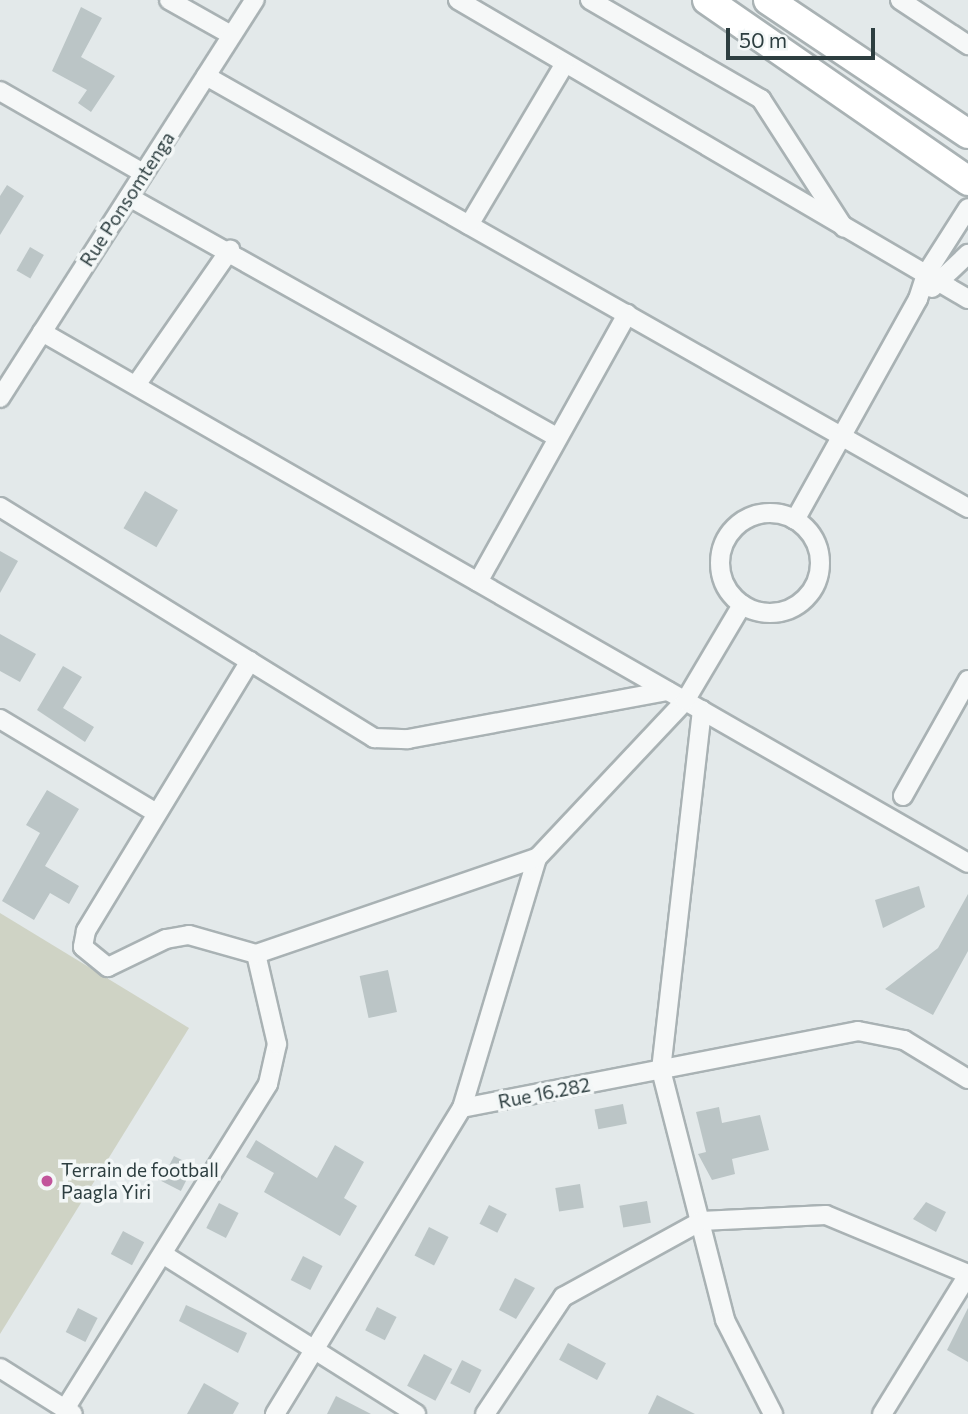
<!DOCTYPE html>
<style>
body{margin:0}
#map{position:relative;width:968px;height:1414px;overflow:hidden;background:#e3e9ea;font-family:Commissioner,sans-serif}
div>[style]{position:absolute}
.green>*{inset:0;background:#cfd3c5}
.building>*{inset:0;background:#bbc5c6;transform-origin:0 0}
.roads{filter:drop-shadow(2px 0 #a9b2b4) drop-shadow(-2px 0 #a9b2b4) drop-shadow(0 2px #a9b2b4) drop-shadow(0 -2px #a9b2b4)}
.street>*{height:18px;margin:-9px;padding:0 9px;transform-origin:9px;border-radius:9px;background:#f6f8f8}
.street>.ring{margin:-9px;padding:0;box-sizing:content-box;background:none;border:18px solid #f6f8f8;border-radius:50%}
.primary>*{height:28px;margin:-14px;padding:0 14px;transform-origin:14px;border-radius:14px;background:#fff}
.dots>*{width:19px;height:19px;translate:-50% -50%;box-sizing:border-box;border:4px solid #f3f7f7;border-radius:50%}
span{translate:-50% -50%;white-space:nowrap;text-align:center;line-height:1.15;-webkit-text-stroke:7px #f3f7f7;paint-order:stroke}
.street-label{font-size:19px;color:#2d3e40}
.poi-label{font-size:19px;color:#2d3e40}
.left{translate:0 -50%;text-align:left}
.scale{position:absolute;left:726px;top:28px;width:149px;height:32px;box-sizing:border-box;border:4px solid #2d3e40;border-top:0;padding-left:9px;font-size:21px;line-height:24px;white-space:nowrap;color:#2d3e40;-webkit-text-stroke:5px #f3f7f7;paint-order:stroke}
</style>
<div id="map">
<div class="green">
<div style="clip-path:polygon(0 913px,189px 1028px,0 1334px)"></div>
</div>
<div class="building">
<div style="clip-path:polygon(81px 7px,102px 18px,81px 57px,115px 76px,91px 112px,78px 103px,87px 90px,52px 71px)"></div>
<div style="clip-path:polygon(7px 185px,24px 196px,0 235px,0 196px)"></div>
<div style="left:30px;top:247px;width:16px;height:27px;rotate:30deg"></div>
<div style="left:145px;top:491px;width:38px;height:43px;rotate:30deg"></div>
<div style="clip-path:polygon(0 551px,18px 561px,0 593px)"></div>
<div style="clip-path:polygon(0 634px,36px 654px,20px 682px,0 671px)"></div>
<div style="clip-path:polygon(63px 666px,82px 677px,63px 708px,94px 727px,85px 742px,37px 710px)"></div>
<div style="clip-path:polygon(47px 790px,79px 809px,45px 866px,79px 886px,69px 904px,50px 893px,34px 920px,2px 901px,40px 833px,26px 825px)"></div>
<div style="clip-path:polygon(919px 886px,925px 907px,883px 928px,875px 900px)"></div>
<div style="clip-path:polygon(968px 894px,968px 951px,933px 1015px,885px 989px,938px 948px)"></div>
<div style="left:388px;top:970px;width:43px;height:29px;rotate:78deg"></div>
<div style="left:623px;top:1104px;width:20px;height:29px;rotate:79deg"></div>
<div style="clip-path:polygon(719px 1107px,722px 1123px,760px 1115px,769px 1150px,732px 1159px,735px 1174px,712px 1180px,698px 1154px,706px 1152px,696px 1112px)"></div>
<div style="clip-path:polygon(256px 1140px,317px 1178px,335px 1145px,364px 1162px,344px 1198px,357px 1206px,340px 1236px,264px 1192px,274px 1173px,246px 1157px)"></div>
<div style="left:174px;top:1156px;width:22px;height:28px;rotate:27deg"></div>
<div style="left:580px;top:1184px;width:24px;height:25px;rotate:81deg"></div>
<div style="left:647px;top:1201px;width:22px;height:28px;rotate:80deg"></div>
<div style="clip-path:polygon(926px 1202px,946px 1212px,936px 1232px,913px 1219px)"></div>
<div style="left:219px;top:1203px;width:22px;height:28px;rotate:27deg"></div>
<div style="left:489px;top:1205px;width:20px;height:21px;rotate:27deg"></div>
<div style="left:429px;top:1227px;width:22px;height:32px;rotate:27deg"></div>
<div style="left:123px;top:1231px;width:24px;height:26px;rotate:28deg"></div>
<div style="left:303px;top:1256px;width:22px;height:27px;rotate:27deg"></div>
<div style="clip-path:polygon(515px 1278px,535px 1288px,516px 1319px,499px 1310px)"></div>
<div style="clip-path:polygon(186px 1305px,247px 1333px,238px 1353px,179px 1321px)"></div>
<div style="left:377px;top:1307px;width:22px;height:26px;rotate:27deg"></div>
<div style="left:78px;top:1308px;width:22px;height:27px;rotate:27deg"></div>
<div style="clip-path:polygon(968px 1308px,968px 1362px,947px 1350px)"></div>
<div style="left:568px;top:1343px;width:43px;height:19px;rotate:28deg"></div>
<div style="left:424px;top:1354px;width:32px;height:36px;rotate:28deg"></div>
<div style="left:462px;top:1360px;width:22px;height:26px;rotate:27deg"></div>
<div style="clip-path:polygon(204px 1383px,239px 1403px,233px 1414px,187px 1414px)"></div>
<div style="clip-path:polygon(657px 1395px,695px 1414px,648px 1414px)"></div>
<div style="clip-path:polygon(336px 1396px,371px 1414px,327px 1414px)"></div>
</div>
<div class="roads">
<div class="street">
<div style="left:169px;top:0;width:71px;rotate:29.4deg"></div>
<div style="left:458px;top:0;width:591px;rotate:30.38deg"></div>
<div style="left:590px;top:0;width:198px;rotate:30.1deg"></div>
<div style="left:761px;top:99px;width:153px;rotate:57.2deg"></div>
<div style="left:900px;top:0;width:82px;rotate:33.5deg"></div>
<div style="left:206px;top:76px;width:876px;rotate:29.55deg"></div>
<div style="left:0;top:91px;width:165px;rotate:29.8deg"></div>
<div style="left:129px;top:197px;width:490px;rotate:29.3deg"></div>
<div style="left:469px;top:225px;width:186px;rotate:-59.3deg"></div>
<div style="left:932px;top:288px;width:50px;rotate:-43.4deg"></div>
<div style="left:42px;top:332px;width:1067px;rotate:29.83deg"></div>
<div style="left:136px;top:385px;width:165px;rotate:-55.2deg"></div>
<div style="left:0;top:398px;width:473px;rotate:-57.4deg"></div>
<div style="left:0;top:507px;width:440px;rotate:31.7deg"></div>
<div style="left:374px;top:738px;width:34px;rotate:2deg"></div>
<div style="left:408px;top:739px;width:264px;rotate:-10.5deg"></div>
<div class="ring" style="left:720px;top:513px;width:82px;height:82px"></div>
<div style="left:795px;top:520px;width:253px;rotate:-60.9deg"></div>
<div style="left:918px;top:299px;width:26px;rotate:-72deg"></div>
<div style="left:926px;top:274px;width:78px;rotate:-57.5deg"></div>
<div style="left:478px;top:582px;width:307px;rotate:-60.9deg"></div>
<div style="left:250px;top:661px;width:316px;rotate:121.3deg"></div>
<div style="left:86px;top:931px;width:16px;rotate:101deg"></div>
<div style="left:83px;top:947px;width:32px;rotate:39deg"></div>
<div style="left:108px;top:967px;width:64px;rotate:-25.8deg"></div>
<div style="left:166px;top:939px;width:23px;rotate:-10deg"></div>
<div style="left:189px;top:935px;width:70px;rotate:15.8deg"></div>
<div style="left:702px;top:710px;width:362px;rotate:96.5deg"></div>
<div style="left:661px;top:1070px;width:258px;rotate:75.6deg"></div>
<div style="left:725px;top:1320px;width:106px;rotate:62.9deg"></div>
<div style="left:0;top:719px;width:181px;rotate:31deg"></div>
<div style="left:903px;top:796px;width:133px;rotate:-60.7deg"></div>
<div style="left:462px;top:1108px;width:261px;rotate:-73.3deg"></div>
<div style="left:537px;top:858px;width:216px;rotate:-46.7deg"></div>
<div style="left:685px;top:701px;width:112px;rotate:-59.3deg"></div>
<div style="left:164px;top:1255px;width:298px;rotate:32.2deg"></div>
<div style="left:0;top:1368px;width:86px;rotate:32.2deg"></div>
<div style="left:65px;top:1409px;width:383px;rotate:-58deg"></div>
<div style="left:268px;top:1084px;width:41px;rotate:-77.3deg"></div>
<div style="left:277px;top:1044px;width:92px;rotate:-103.1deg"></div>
<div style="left:256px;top:954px;width:297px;rotate:-18.9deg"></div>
<div style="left:275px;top:1414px;width:359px;rotate:-58.6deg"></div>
<div style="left:462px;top:1108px;width:403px;rotate:-11deg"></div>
<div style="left:858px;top:1031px;width:47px;rotate:11.1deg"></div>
<div style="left:904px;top:1040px;width:75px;rotate:31.4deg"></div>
<div style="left:485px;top:1414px;width:141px;rotate:-56.3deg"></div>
<div style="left:563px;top:1297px;width:158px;rotate:-28.8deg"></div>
<div style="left:701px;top:1221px;width:125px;rotate:-2.7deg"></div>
<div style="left:826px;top:1215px;width:154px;rotate:22.6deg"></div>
<div style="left:882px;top:1414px;width:163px;rotate:-58.3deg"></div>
</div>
<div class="primary">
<div style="left:707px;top:0;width:318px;rotate:34.7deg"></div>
<div style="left:768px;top:0;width:241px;rotate:33.8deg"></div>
</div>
</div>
<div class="dots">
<div style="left:47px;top:1181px;background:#c2559b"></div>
</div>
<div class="street-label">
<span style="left:127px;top:199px;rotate:-57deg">Rue Ponsomtenga</span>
<span style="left:544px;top:1093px;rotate:-11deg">Rue 16.282</span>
</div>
<div class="poi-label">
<span class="left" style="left:61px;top:1181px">Terrain de football<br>Paagla Yiri</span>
</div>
<div class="scale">50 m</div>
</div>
